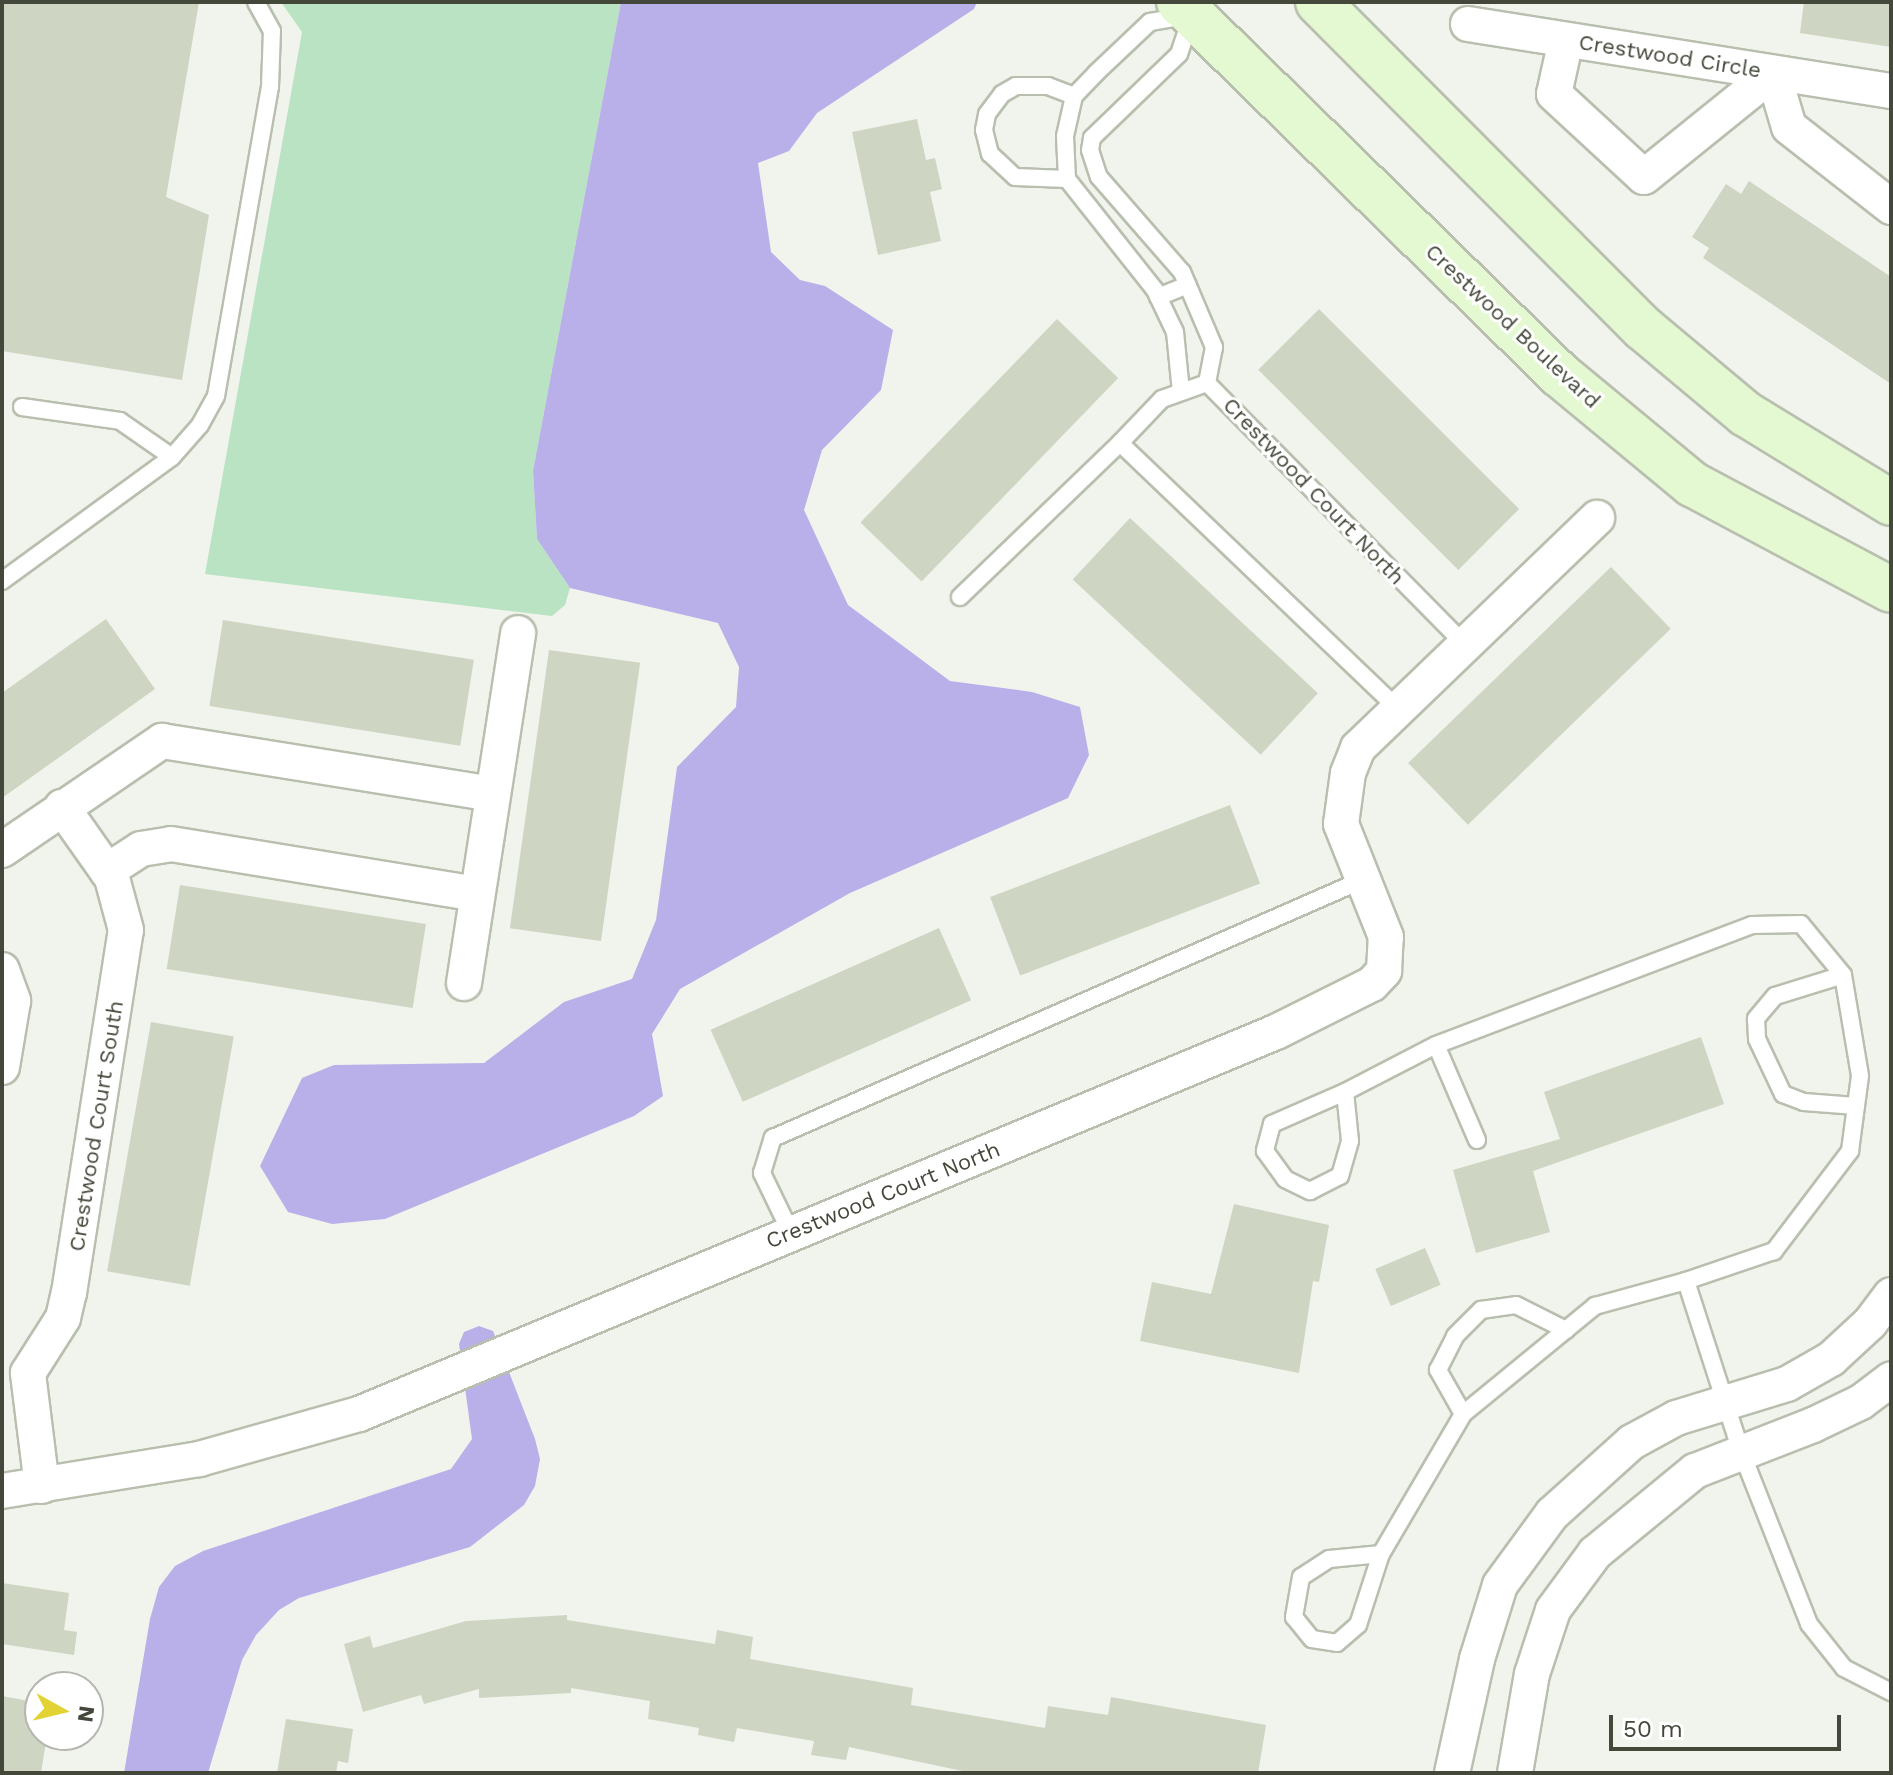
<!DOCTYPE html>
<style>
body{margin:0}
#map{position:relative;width:1893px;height:1775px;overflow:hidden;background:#f0f4ec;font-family:"Work Sans",sans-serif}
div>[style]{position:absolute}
.green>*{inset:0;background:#b9e3c2}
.water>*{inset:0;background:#b9afe9}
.building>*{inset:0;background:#ced5c2;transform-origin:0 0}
.roads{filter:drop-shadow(2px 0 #b9bfaf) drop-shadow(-2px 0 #b9bfaf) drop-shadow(0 2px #b9bfaf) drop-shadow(0 -2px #b9bfaf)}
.lane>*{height:16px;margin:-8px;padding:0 8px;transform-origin:8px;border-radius:8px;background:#fff}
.street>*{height:34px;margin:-17px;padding:0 17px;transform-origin:17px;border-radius:17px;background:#fff}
.secondary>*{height:44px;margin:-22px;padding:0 22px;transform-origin:22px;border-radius:22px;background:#e4f9d1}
span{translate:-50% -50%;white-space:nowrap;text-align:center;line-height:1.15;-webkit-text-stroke:6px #fff;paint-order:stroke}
.street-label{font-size:22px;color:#43483a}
.frame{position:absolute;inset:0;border:4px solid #43483a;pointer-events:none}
.north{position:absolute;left:24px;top:1671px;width:80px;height:80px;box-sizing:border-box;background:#fff;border:2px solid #b4b6b0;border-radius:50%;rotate:98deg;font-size:22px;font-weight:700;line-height:32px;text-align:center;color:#43483a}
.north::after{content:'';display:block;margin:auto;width:28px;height:36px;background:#e3d234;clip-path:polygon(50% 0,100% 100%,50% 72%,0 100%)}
.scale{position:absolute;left:1609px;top:1715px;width:232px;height:36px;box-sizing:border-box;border:4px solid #43483a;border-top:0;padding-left:10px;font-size:24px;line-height:28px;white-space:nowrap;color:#43483a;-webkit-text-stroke:6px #fff;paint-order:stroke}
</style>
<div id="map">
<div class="green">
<div style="clip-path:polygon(281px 2px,621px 2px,533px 471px,537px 539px,570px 588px,565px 605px,552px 616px,205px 574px,302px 32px)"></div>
</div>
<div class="water">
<div style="clip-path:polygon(621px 2px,977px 2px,974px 9px,817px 113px,789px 151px,758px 163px,771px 252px,800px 280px,825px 286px,893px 330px,881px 390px,822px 450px,804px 510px,848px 605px,950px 681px,1032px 692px,1080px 707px,1089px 755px,1068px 798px,850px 893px,680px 989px,652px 1034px,663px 1096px,634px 1116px,385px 1219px,332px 1224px,288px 1212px,260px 1166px,302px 1078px,334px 1065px,484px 1063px,564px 1002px,632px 979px,656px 920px,677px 767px,736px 707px,739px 667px,718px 623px,570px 588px,537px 539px,533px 471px)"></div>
<div style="clip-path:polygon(479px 1326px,493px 1331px,535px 1439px,540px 1459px,535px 1486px,524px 1505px,470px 1547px,299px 1598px,279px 1610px,256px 1635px,242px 1660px,208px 1773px,124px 1773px,150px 1619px,159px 1587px,175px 1566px,203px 1551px,451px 1469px,472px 1439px,459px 1344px,464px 1332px)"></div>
</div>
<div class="building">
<div style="clip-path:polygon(2px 2px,199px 2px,166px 197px,209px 215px,182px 380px,2px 351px)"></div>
<div style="clip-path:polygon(1804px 2px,1891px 2px,1891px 47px,1800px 33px)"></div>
<div style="clip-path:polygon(917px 119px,926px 160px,935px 158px,942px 189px,930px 192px,941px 241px,878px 255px,852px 132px)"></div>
<div style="clip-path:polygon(1749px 181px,1891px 277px,1891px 384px,1703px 258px,1709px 248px,1692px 237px,1726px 184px,1741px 194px)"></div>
<div style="left:1319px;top:309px;width:283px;height:86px;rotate:45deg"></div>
<div style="left:1057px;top:319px;width:85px;height:283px;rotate:44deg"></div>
<div style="left:1130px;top:518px;width:257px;height:84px;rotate:43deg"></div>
<div style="left:1611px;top:567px;width:86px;height:282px;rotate:46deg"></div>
<div style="clip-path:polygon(106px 619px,155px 689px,2px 798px,2px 693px)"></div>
<div style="left:223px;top:620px;width:254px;height:87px;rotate:9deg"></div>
<div style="left:549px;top:650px;width:92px;height:281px;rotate:8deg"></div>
<div style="left:1230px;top:805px;width:84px;height:257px;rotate:69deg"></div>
<div style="left:180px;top:885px;width:249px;height:85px;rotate:9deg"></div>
<div style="left:939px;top:928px;width:79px;height:250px;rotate:66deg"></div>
<div style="left:151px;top:1022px;width:84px;height:253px;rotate:10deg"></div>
<div style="clip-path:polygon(1701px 1037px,1724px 1104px,1533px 1171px,1550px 1232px,1476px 1253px,1453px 1170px,1560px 1139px,1544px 1092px)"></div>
<div style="clip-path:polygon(1234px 1204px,1329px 1225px,1319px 1282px,1313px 1281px,1299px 1373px,1140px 1341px,1152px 1282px,1211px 1294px)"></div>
<div style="left:1425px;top:1248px;width:40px;height:54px;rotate:67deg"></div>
<div style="clip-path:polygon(2px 1583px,69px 1593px,64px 1630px,77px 1632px,74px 1655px,2px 1644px)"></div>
<div style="clip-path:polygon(567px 1615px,567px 1620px,715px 1644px,717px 1630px,753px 1637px,750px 1659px,913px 1688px,911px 1705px,1045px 1728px,1048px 1706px,1108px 1715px,1111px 1697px,1266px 1725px,1258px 1773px,972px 1773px,849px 1747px,846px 1760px,811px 1755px,814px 1741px,737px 1728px,734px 1742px,698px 1735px,699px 1728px,648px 1719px,650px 1701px,571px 1688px,571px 1693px,479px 1698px,479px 1689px,424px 1704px,421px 1695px,363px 1712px,344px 1644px,370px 1636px,373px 1648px,466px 1621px)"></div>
<div style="clip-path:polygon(2px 1696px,40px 1703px,40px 1735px,47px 1735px,41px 1773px,2px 1773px)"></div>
<div style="clip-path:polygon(286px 1719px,353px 1729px,348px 1763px,338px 1761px,336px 1773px,277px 1773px)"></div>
</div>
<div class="roads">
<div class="lane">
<div style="left:1067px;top:179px;width:52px;rotate:-177.8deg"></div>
<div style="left:1015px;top:177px;width:34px;rotate:-137deg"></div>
<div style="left:990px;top:154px;width:25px;rotate:-104deg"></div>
<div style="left:984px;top:130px;width:16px;rotate:-79deg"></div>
<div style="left:987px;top:114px;width:25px;rotate:-53deg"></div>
<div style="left:1002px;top:94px;width:16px;rotate:-30deg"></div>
<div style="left:1016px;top:86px;width:32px"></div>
<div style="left:1048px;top:86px;width:28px;rotate:21deg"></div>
<div style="left:1158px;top:297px;width:32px;rotate:-22deg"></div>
<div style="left:1207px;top:383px;width:48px;rotate:160.4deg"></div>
<div style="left:1162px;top:399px;width:61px;rotate:133.7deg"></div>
<div style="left:1120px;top:443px;width:382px;rotate:43.7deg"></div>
<div style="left:1207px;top:383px;width:366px;rotate:45.4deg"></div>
<div style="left:1181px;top:392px;width:60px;rotate:-95.7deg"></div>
<div style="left:1175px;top:332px;width:47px;rotate:-115.5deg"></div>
<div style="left:1155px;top:290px;width:142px;rotate:-128.4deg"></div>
<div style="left:1067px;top:179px;width:43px;rotate:-92.7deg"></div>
<div style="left:1065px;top:136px;width:41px;rotate:-77.3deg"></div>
<div style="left:1074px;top:96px;width:32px;rotate:-46deg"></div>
<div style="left:1096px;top:73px;width:74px;rotate:-43.4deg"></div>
<div style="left:1150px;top:22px;width:43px;rotate:-9.5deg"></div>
<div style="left:1192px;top:15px;width:41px;rotate:108.4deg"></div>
<div style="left:1179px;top:54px;width:121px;rotate:136deg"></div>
<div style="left:1092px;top:138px;width:12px;rotate:99deg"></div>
<div style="left:1090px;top:150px;width:28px;rotate:72deg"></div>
<div style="left:1099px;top:177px;width:126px;rotate:48.9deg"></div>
<div style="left:1182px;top:272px;width:82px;rotate:66.9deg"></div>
<div style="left:1214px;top:347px;width:37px;rotate:101deg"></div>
<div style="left:22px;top:407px;width:99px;rotate:8.1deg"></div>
<div style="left:120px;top:421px;width:63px;rotate:34.7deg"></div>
<div style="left:2px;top:581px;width:210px;rotate:-36.1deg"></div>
<div style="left:172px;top:457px;width:43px;rotate:-48.8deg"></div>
<div style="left:200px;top:425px;width:33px;rotate:-61deg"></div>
<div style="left:216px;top:396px;width:314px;rotate:-80.1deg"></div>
<div style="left:270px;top:87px;width:56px;rotate:-88deg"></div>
<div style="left:272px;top:31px;width:33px;rotate:-119deg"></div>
<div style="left:960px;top:597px;width:222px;rotate:-43.9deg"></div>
<div style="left:1843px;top:975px;width:71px;rotate:162.8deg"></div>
<div style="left:1775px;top:996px;width:30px;rotate:130deg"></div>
<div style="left:1756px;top:1019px;width:20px;rotate:87deg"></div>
<div style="left:1757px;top:1039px;width:61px;rotate:64.7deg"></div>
<div style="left:1783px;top:1094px;width:22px;rotate:21deg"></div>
<div style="left:1804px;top:1102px;width:52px;rotate:4.4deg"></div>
<div style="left:1345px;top:1092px;width:80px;rotate:156.3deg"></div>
<div style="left:1272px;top:1124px;width:28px;rotate:105deg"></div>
<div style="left:1265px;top:1151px;width:34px;rotate:54deg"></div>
<div style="left:1285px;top:1179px;width:28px;rotate:26deg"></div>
<div style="left:1310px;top:1191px;width:34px;rotate:-27deg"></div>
<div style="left:1340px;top:1176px;width:36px;rotate:-74deg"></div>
<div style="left:1350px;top:1141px;width:49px;rotate:-95.8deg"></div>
<div style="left:1345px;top:1092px;width:102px;rotate:-27.3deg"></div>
<div style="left:1477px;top:1140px;width:103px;rotate:-113.3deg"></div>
<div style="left:1436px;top:1045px;width:338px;rotate:-20.8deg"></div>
<div style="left:1752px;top:925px;width:49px;rotate:-1.2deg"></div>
<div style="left:1801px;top:924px;width:66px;rotate:50.5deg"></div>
<div style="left:1843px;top:975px;width:102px;rotate:80.4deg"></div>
<div style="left:1860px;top:1076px;width:76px;rotate:97.6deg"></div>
<div style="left:1850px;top:1151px;width:126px;rotate:127.2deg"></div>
<div style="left:1774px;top:1251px;width:93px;rotate:161.2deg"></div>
<div style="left:791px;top:1233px;width:67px;rotate:-115.8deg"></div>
<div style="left:762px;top:1173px;width:37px;rotate:-73deg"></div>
<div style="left:773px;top:1138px;width:643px;rotate:-23.65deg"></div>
<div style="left:1463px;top:1414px;width:51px;rotate:-119.6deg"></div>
<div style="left:1438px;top:1370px;width:38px;rotate:-63deg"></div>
<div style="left:1455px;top:1336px;width:37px;rotate:-45deg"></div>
<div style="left:1481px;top:1310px;width:35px;rotate:-8deg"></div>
<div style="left:1516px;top:1305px;width:56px;rotate:26.6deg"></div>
<div style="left:1381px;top:1554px;width:52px;rotate:174.5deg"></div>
<div style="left:1329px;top:1559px;width:33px;rotate:147deg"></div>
<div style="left:1301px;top:1577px;width:41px;rotate:99.9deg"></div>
<div style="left:1294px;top:1617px;width:28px;rotate:51deg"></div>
<div style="left:1312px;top:1639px;width:25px;rotate:9deg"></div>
<div style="left:1337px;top:1643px;width:28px;rotate:-41deg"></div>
<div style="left:1358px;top:1625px;width:75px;rotate:-72.1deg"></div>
<div style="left:1381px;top:1554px;width:162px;rotate:-59.6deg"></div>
<div style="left:1463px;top:1414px;width:171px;rotate:-39.3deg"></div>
<div style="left:1595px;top:1306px;width:94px;rotate:-15.4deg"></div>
<div style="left:1686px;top:1281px;width:179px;rotate:72.1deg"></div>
<div style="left:1741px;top:1451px;width:186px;rotate:68.5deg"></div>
<div style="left:1809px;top:1624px;width:56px;rotate:51.5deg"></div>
<div style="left:1844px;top:1668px;width:53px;rotate:27.1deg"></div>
</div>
<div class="street">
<div style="left:1468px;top:24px;width:428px;rotate:9deg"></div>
<div style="left:1566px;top:40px;width:55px;rotate:102.5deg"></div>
<div style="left:1554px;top:94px;width:122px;rotate:42.7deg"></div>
<div style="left:1644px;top:177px;width:166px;rotate:-38.9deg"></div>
<div style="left:1773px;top:73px;width:56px;rotate:73.5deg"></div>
<div style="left:1789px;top:127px;width:130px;rotate:38.1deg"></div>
<div style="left:2px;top:850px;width:194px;rotate:-34.3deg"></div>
<div style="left:162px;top:741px;width:335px;rotate:9.1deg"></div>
<div style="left:107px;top:871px;width:40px;rotate:-32.9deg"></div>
<div style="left:141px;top:849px;width:30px;rotate:-9deg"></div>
<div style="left:171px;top:844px;width:310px;rotate:9.3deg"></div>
<div style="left:2px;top:970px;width:33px;rotate:70deg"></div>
<div style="left:13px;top:1001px;width:67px;rotate:99.5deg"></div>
<div style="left:464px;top:983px;width:354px;rotate:-81.2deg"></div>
<div style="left:42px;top:1486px;width:114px;rotate:-97.1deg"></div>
<div style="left:28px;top:1373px;width:65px;rotate:-57.5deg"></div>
<div style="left:63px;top:1318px;width:26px;rotate:-77deg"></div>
<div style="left:69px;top:1293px;width:367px;rotate:-81.1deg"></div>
<div style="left:126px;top:930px;width:54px;rotate:-105.1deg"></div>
<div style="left:112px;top:878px;width:87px;rotate:-125.2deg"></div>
<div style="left:2px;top:1491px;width:200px;rotate:-9.2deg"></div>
<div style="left:199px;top:1459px;width:166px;rotate:-15.7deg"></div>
<div style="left:359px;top:1414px;width:993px;rotate:-22.62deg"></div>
<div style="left:1276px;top:1032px;width:107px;rotate:-26.6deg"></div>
<div style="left:1372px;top:984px;width:18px;rotate:-47deg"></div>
<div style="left:1384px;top:971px;width:34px;rotate:-87deg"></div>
<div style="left:1386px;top:937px;width:122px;rotate:-111.7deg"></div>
<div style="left:1341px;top:824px;width:51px;rotate:-82.2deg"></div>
<div style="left:1348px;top:773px;width:27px;rotate:-68deg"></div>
<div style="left:1358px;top:748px;width:332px;rotate:-43.9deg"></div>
<div style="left:1452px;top:1773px;width:117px;rotate:-77.6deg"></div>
<div style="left:1477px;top:1659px;width:77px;rotate:-72.7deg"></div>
<div style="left:1500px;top:1585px;width:88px;rotate:-53.8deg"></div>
<div style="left:1552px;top:1514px;width:108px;rotate:-42deg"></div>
<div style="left:1632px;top:1442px;width:50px;rotate:-28.6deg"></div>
<div style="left:1676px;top:1418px;width:116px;rotate:-17deg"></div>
<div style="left:1787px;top:1384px;width:51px;rotate:-29.6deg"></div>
<div style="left:1831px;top:1359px;width:53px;rotate:-42.7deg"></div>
<div style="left:1870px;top:1323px;width:35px;rotate:-53deg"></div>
<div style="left:1515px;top:1773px;width:100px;rotate:-80.3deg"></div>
<div style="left:1532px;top:1674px;width:67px;rotate:-71.8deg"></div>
<div style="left:1553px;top:1610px;width:71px;rotate:-53.6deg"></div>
<div style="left:1595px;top:1553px;width:129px;rotate:-39.4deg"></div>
<div style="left:1695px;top:1471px;width:127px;rotate:-21.3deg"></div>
<div style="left:1813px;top:1425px;width:53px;rotate:-25.6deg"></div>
<div style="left:1861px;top:1402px;width:38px;rotate:-37deg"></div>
</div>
<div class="secondary">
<div style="left:1179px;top:2px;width:532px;rotate:44.39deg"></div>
<div style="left:1559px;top:374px;width:173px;rotate:39.6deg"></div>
<div style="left:1692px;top:484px;width:225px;rotate:28deg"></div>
<div style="left:1318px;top:2px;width:460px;rotate:45.1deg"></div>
<div style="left:1643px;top:328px;width:134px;rotate:39.9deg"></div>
<div style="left:1746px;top:414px;width:170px;rotate:31.5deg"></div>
</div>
</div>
<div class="street-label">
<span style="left:1670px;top:56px;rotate:9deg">Crestwood Circle</span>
<span style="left:1513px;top:326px;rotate:43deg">Crestwood Boulevard</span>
<span style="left:1314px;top:491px;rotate:46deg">Crestwood Court North</span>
<span style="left:96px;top:1126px;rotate:-81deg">Crestwood Court South</span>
<span style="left:883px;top:1195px;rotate:-22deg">Crestwood Court North</span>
</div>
<div class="frame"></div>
<div class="north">N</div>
<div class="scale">50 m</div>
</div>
